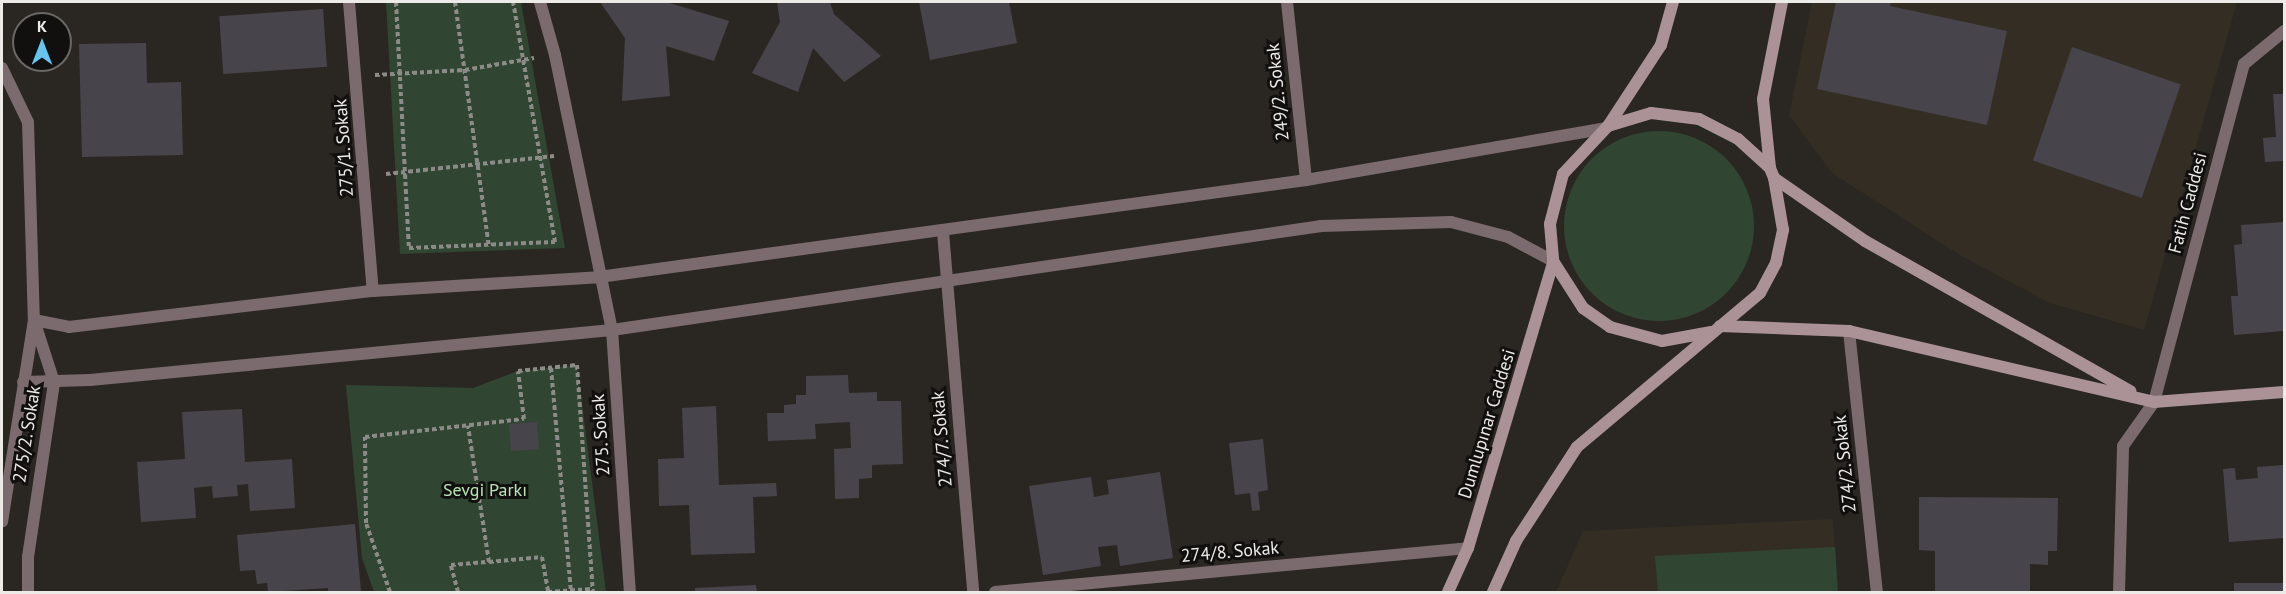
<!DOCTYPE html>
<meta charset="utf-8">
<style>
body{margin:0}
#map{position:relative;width:2286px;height:594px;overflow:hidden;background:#2a2722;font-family:"PT Sans",sans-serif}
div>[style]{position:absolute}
.built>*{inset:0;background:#342d23}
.green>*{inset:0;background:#314632}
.round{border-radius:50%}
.building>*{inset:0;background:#47454b;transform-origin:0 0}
.path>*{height:4px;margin-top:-2px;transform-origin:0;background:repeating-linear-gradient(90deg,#8d8b87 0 4.5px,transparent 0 7.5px)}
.minor>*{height:12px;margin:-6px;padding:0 6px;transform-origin:6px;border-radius:6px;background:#7b6b6e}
.secondary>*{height:12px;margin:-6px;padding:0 6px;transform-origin:6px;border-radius:6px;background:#ab9297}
span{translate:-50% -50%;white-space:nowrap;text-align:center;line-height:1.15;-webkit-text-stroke:6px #11100e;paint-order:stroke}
.street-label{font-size:18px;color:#edebe8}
.park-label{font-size:18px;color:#b8e4b8}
.frame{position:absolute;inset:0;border:3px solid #edebe8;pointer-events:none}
.north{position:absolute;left:12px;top:12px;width:60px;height:60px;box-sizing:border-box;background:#11100e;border:2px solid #696865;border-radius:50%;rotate:0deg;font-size:16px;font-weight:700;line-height:24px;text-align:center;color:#edebe8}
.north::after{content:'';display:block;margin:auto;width:21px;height:27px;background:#66c4ef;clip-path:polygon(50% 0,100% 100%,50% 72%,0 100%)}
</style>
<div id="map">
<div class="built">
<div style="clip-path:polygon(1812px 2px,2237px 2px,2144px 330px,2050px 303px,1963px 257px,1832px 173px,1789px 115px)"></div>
<div style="clip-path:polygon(1833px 519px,1838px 592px,1556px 592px,1583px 531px)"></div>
</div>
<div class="green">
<div style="clip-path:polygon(386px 2px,521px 2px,565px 248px,400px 254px)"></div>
<div class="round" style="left:1564px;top:131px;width:190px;height:190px"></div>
<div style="clip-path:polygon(577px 365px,606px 592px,374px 592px,362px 558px,346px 385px,473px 388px,518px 371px)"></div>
<div style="clip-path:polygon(1835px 547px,1838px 592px,1658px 592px,1655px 556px)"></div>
</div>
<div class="building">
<div style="clip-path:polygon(600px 2px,666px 2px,729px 21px,714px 61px,666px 46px,670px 96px,622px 101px,625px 38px)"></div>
<div style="clip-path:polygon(777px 2px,830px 2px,834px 14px,881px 56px,844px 82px,813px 48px,798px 92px,752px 73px,780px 22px)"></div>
<div style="clip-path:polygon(919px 2px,1009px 2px,1017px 43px,930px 60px)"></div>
<div style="clip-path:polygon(1836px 2px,1891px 2px,1890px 6px,2007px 31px,1987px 125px,1817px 89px)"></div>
<div style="left:323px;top:9px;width:58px;height:104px;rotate:86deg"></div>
<div style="clip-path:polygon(146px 43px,147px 83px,181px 82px,183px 155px,82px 157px,79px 44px)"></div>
<div style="left:2072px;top:47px;width:115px;height:120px;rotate:19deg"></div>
<div style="clip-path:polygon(2273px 94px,2284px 94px,2284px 161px,2265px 162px,2263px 138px,2276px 137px)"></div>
<div style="clip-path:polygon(2284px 222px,2284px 331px,2234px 335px,2231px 296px,2238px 296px,2234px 245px,2242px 244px,2241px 225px)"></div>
<div style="clip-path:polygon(848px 375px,849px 393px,877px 392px,877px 401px,901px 401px,903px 464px,872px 465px,872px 478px,859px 479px,859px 498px,835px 499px,834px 449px,851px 448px,850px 422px,815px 424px,816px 439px,768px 441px,767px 413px,784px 413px,784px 405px,796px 404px,796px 395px,806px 395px,806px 376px)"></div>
<div style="clip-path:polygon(716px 406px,719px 485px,776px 483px,777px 496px,753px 497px,755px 553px,691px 555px,689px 505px,659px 506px,658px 459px,684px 458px,682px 408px)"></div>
<div style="clip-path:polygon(242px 409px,245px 462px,292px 459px,295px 508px,250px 511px,248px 484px,237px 485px,238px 496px,213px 498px,212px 486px,194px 488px,196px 518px,141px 522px,137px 462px,185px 459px,182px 412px)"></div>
<div style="left:537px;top:422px;width:27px;height:28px;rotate:86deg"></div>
<div style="clip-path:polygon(1263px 439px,1268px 490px,1258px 492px,1260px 510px,1252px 511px,1250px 493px,1235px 495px,1229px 443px)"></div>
<div style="clip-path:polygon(2284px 465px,2284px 538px,2229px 542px,2223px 469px,2235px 468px,2236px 480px,2258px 478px,2257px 467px)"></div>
<div style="clip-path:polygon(1160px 472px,1173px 558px,1120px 566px,1117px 545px,1098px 547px,1101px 566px,1043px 575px,1029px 486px,1091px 477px,1094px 497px,1109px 494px,1107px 480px)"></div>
<div style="clip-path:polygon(1919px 497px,2058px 498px,2057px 551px,2048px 551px,2048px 565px,2030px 564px,2030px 592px,1935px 592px,1935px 551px,1919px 550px)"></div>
<div style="clip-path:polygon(355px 524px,361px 592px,328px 592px,328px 588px,268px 592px,267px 583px,257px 584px,255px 570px,240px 571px,237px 535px)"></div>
<div style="left:2234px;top:583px;width:50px;height:9px"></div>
<div style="clip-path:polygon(756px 585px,757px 592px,695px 592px,695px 588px)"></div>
</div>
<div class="path">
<div style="left:396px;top:2px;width:246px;rotate:87deg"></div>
<div style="left:409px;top:248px;width:146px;rotate:-2.4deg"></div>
<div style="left:555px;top:242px;width:244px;rotate:-99.9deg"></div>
<div style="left:455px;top:2px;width:246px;rotate:82.1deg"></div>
<div style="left:375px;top:75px;width:90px;rotate:-3.2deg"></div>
<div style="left:465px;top:70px;width:70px;rotate:-9.9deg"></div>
<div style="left:386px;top:174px;width:169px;rotate:-6.1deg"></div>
<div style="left:551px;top:368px;width:223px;rotate:84.9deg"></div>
<div style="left:489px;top:562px;width:53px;rotate:-5.4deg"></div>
<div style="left:542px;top:557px;width:35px;rotate:80deg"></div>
<div style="left:390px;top:592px;width:73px;rotate:-109.2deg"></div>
<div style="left:366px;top:523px;width:86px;rotate:-90.7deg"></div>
<div style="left:365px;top:437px;width:160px;rotate:-6.5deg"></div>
<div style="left:524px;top:419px;width:48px;rotate:-97.1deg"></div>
<div style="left:518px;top:371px;width:59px;rotate:-5.8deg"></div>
<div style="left:577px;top:365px;width:228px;rotate:86deg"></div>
<div style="left:458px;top:592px;width:28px;rotate:-105deg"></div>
<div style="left:451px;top:565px;width:38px;rotate:-5deg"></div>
<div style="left:489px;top:562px;width:138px;rotate:-98.8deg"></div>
<div style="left:548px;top:592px;width:44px;rotate:-3.9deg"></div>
</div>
<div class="minor">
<div style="left:349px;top:2px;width:290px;rotate:85.3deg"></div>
<div style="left:540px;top:2px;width:55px;rotate:74.2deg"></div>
<div style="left:555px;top:55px;width:281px;rotate:78.3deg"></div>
<div style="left:612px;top:330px;width:263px;rotate:86.1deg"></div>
<div style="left:1287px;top:2px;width:179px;rotate:83.9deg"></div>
<div style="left:2px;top:68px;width:60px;rotate:64.3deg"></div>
<div style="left:28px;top:122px;width:198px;rotate:88.3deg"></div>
<div style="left:34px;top:320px;width:204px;rotate:99deg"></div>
<div style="left:943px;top:232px;width:361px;rotate:85.2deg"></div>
<div style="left:34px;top:320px;width:36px;rotate:11deg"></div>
<div style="left:69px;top:327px;width:306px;rotate:-6.8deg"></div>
<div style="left:373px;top:291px;width:226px;rotate:-3.5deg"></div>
<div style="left:599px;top:277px;width:714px;rotate:-7.81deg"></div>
<div style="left:1306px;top:180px;width:304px;rotate:-9.8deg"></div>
<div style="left:1849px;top:331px;width:262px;rotate:83.9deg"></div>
<div style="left:23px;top:382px;width:67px;rotate:-1.7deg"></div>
<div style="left:90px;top:380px;width:524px;rotate:-5.47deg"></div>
<div style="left:612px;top:330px;width:717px;rotate:-8.34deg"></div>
<div style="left:1321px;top:226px;width:130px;rotate:-1.8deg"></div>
<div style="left:1451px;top:222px;width:59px;rotate:14.7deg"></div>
<div style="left:1508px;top:237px;width:51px;rotate:28.1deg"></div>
<div style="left:28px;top:592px;width:35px;rotate:-90deg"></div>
<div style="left:28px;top:557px;width:177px;rotate:-81.5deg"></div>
<div style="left:54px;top:382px;width:62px;rotate:-107.9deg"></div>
<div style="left:995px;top:592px;width:475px;rotate:-5.3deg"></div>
<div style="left:2119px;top:592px;width:146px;rotate:-88.4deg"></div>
<div style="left:2123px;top:446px;width:54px;rotate:-54.8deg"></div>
<div style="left:2154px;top:402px;width:350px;rotate:-75.1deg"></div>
<div style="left:2244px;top:64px;width:52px;rotate:-39.5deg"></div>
</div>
<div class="secondary">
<div style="left:1673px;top:2px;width:45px;rotate:105.6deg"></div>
<div style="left:1661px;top:45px;width:97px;rotate:123.2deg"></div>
<div style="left:1608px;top:126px;width:66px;rotate:133.2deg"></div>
<div style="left:1563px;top:174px;width:52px;rotate:104.6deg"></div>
<div style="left:1550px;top:224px;width:37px;rotate:85deg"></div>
<div style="left:1553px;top:261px;width:56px;rotate:57.4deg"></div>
<div style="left:1583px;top:308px;width:33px;rotate:35deg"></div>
<div style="left:1610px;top:327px;width:54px;rotate:15.1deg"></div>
<div style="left:1662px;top:341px;width:50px;rotate:-10.4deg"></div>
<div style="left:1770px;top:168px;width:69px;rotate:-95.8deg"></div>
<div style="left:1763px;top:99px;width:99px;rotate:-78.9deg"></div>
<div style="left:1774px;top:178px;width:111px;rotate:34.7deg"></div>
<div style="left:1865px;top:241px;width:305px;rotate:29.5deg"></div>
<div style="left:1720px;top:326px;width:129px;rotate:2.2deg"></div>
<div style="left:1849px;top:331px;width:313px;rotate:13.1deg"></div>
<div style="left:2154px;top:402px;width:130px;rotate:-4.4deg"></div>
<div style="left:1448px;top:592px;width:48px;rotate:-65.6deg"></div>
<div style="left:1468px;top:548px;width:297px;rotate:-73.4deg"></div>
<div style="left:1493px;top:592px;width:56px;rotate:-65.7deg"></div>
<div style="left:1516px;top:541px;width:112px;rotate:-57deg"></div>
<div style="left:1577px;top:447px;width:239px;rotate:-40.1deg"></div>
<div style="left:1760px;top:293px;width:34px;rotate:-62deg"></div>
<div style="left:1776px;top:263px;width:34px;rotate:-78deg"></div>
<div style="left:1783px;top:230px;width:53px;rotate:-99.8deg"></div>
<div style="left:1774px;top:178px;width:11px;rotate:-112deg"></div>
<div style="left:1770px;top:168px;width:43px;rotate:-137.8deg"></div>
<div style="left:1738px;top:139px;width:44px;rotate:-152.9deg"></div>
<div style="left:1699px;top:119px;width:48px;rotate:-172.9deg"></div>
<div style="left:1651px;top:113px;width:45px;rotate:163.2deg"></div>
</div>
<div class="street-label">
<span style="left:1278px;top:92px;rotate:-96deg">249/2. Sokak</span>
<span style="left:344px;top:148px;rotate:-94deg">275/1. Sokak</span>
<span style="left:2188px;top:203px;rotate:-75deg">Fatih Caddesi</span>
<span style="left:1487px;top:424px;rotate:-73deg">Dumlupınar Caddesi</span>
<span style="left:27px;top:434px;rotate:-81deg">275/2. Sokak</span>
<span style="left:601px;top:435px;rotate:-94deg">275. Sokak</span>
<span style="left:942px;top:439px;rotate:-95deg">274/7. Sokak</span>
<span style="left:1845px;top:464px;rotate:-96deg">274/2. Sokak</span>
<span style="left:1230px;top:552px;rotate:-5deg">274/8. Sokak</span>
</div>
<div class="park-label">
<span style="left:485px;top:490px">Sevgi Parkı</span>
</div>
<div class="frame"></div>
<div class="north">K</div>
</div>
